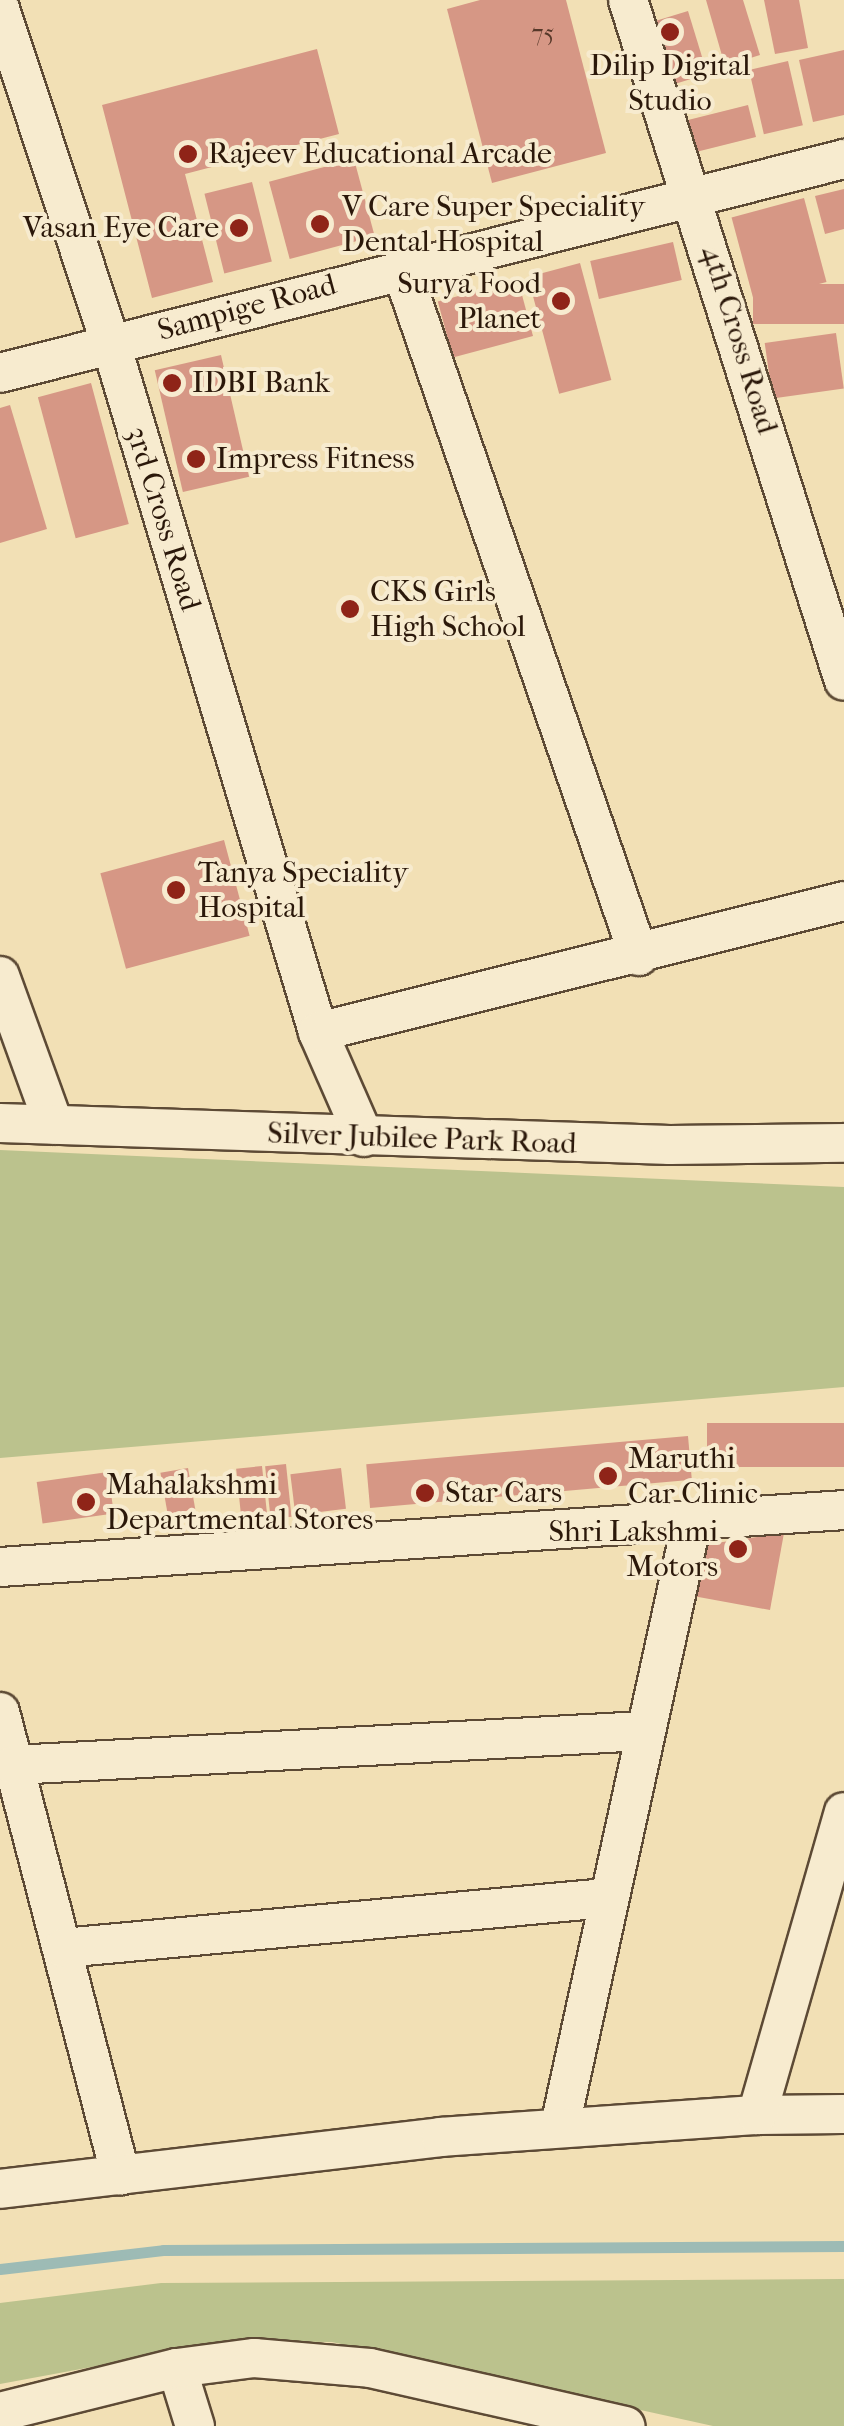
<!DOCTYPE html>
<style>
body{margin:0}
#map{position:relative;width:844px;height:2426px;overflow:hidden;background:#f2e0b5;font-family:"IM FELL French Canon",serif}
div>[style]{position:absolute}
.green>*{inset:0;background:#bbc28d}
.stream>*{height:11px;margin:-5.5px;padding:0 5.5px;transform-origin:5.5px;border-radius:5.5px;background:#9dbbb5}
.building>*{inset:0;background:#d69785;transform-origin:0 0}
.roads{filter:drop-shadow(2px 0 #5d4a35) drop-shadow(-2px 0 #5d4a35) drop-shadow(0 2px #5d4a35) drop-shadow(0 -2px #5d4a35)}
.minor>*{height:38px;margin:-19px;padding:0 19px;transform-origin:19px;border-radius:19px;background:#f7ebcf}
.dots>*{width:28px;height:28px;translate:-50% -50%;box-sizing:border-box;border:5px solid #f7ebcf;border-radius:50%}
span{translate:-50% -50%;white-space:nowrap;text-align:center;line-height:1.15;-webkit-text-stroke:8px #f7ebcf;paint-order:stroke}
.number-label{font-size:25px;color:#563829}
.number-label span{-webkit-text-stroke-width:0}
.poi-label{font-size:30px;color:#2b180a}
.left{translate:0 -50%;text-align:left}
.right{translate:-100% -50%;text-align:right}
.street-label{font-size:30px;color:#2b180a}
</style>
<div id="map">
<div class="green">
<div style="clip-path:polygon(0 1150px,844px 1187px,844px 1387px,0 1458px)"></div>
<div style="clip-path:polygon(844px 2279px,844px 2426px,713px 2426px,332px 2342px,232px 2341px,0 2384px,0 2303px,161px 2283px)"></div>
</div>
<div class="stream">
<div style="left:0;top:2269px;width:164px;rotate:-6.6deg"></div>
<div style="left:163px;top:2250px;width:681px;rotate:-0.34deg"></div>
</div>
<div class="building">
<div style="clip-path:polygon(480px 0,566px 0,606px 153px,492px 183px,447px 9px)"></div>
<div style="clip-path:polygon(706px 0,743px 0,760px 55px,725px 66px)"></div>
<div style="clip-path:polygon(764px 0,799px 0,808px 48px,775px 54px)"></div>
<div style="left:688px;top:11px;width:66px;height:35px;rotate:73deg"></div>
<div style="clip-path:polygon(317px 49px,339px 134px,185px 174px,213px 282px,152px 298px,102px 105px)"></div>
<div style="clip-path:polygon(844px 50px,844px 115px,813px 122px,799px 60px)"></div>
<div style="left:788px;top:61px;width:66px;height:40px;rotate:77deg"></div>
<div style="left:748px;top:105px;width:33px;height:67px;rotate:76deg"></div>
<div style="left:354px;top:159px;width:80px;height:88px;rotate:75deg"></div>
<div style="left:252px;top:182px;width:82px;height:49px;rotate:76deg"></div>
<div style="clip-path:polygon(844px 189px,844px 229px,825px 234px,815px 196px)"></div>
<div style="left:804px;top:198px;width:87px;height:75px;rotate:75deg"></div>
<div style="left:673px;top:242px;width:39px;height:85px;rotate:77deg"></div>
<div style="left:580px;top:263px;width:121px;height:54px;rotate:75deg"></div>
<div style="left:518px;top:280px;width:58px;height:83px;rotate:75deg"></div>
<div style="left:844px;top:284px;width:40px;height:91px;rotate:90deg"></div>
<div style="left:836px;top:333px;width:56px;height:72px;rotate:82deg"></div>
<div style="left:221px;top:355px;width:125px;height:68px;rotate:77deg"></div>
<div style="left:91px;top:383px;width:146px;height:55px;rotate:75deg"></div>
<div style="clip-path:polygon(10px 405px,47px 529px,0 543px,0 408px)"></div>
<div style="left:224px;top:840px;width:99px;height:128px;rotate:75deg"></div>
<div style="left:844px;top:1423px;width:44px;height:137px;rotate:90deg"></div>
<div style="left:688px;top:1436px;width:44px;height:323px;rotate:85deg"></div>
<div style="left:286px;top:1464px;width:53px;height:21px;rotate:84deg"></div>
<div style="left:262px;top:1466px;width:53px;height:26px;rotate:84deg"></div>
<div style="left:188px;top:1468px;width:42px;height:28px;rotate:80deg"></div>
<div style="left:341px;top:1468px;width:41px;height:51px;rotate:83deg"></div>
<div style="left:108px;top:1472px;width:42px;height:72px;rotate:82deg"></div>
<div style="clip-path:polygon(784px 1533px,770px 1610px,693px 1596px,702px 1545px)"></div>
</div>
<div class="roads">
<div class="minor">
<div style="left:628px;top:0;width:714px;rotate:72.4deg"></div>
<div style="left:0;top:9px;width:353px;rotate:71.7deg"></div>
<div style="left:111px;top:344px;width:718px;rotate:73.25deg"></div>
<div style="left:401px;top:268px;width:728px;rotate:70.92deg"></div>
<div style="left:0;top:373px;width:871px;rotate:-14.23deg"></div>
<div style="left:0;top:976px;width:158px;rotate:70.1deg"></div>
<div style="left:0;top:1123px;width:670px;rotate:1.88deg"></div>
<div style="left:670px;top:1145px;width:174px;rotate:-0.7deg"></div>
<div style="left:364px;top:1137px;width:115px;rotate:-113.7deg"></div>
<div style="left:318px;top:1032px;width:542px;rotate:-13.98deg"></div>
<div style="left:0;top:1567px;width:846px;rotate:-3.86deg"></div>
<div style="left:0;top:1712px;width:479px;rotate:75.4deg"></div>
<div style="left:14px;top:1765px;width:631px;rotate:-3.09deg"></div>
<div style="left:63px;top:1948px;width:545px;rotate:-5.26deg"></div>
<div style="left:757px;top:2115px;width:87px;rotate:-0.7deg"></div>
<div style="left:560px;top:2126px;width:619px;rotate:-77.69deg"></div>
<div style="left:0;top:2189px;width:444px;rotate:-6.7deg"></div>
<div style="left:441px;top:2137px;width:317px;rotate:-4deg"></div>
<div style="left:757px;top:2115px;width:315px;rotate:-74deg"></div>
<div style="left:177px;top:2368px;width:61px;rotate:72.8deg"></div>
<div style="left:0;top:2412px;width:182px;rotate:-14deg"></div>
<div style="left:177px;top:2368px;width:78px;rotate:-7.4deg"></div>
<div style="left:254px;top:2358px;width:116px;rotate:4.9deg"></div>
<div style="left:370px;top:2368px;width:262px;rotate:12.8deg"></div>
</div>
</div>
<div class="dots">
<div style="left:670px;top:32px;background:#8f2418"></div>
<div style="left:188px;top:154px;background:#8f2418"></div>
<div style="left:320px;top:224px;background:#8f2418"></div>
<div style="left:239px;top:228px;background:#8f2418"></div>
<div style="left:561px;top:301px;background:#8f2418"></div>
<div style="left:172px;top:383px;background:#8f2418"></div>
<div style="left:196px;top:459px;background:#8f2418"></div>
<div style="left:350px;top:609px;background:#8f2418"></div>
<div style="left:176px;top:890px;background:#8f2418"></div>
<div style="left:608px;top:1476px;background:#8f2418"></div>
<div style="left:425px;top:1493px;background:#8f2418"></div>
<div style="left:86px;top:1502px;background:#8f2418"></div>
<div style="left:738px;top:1549px;background:#8f2418"></div>
</div>
<div class="number-label">
<span style="left:543px;top:33px">75</span>
</div>
<div class="poi-label">
<span style="left:670px;top:83px">Dilip Digital<br>Studio</span>
<span class="left" style="left:208px;top:154px">Rajeev Educational Arcade</span>
<span class="left" style="left:342px;top:224px">V Care Super Speciality<br>Dental Hospital</span>
<span class="right" style="left:219px;top:228px">Vasan Eye Care</span>
<span class="right" style="left:541px;top:301px">Surya Food<br>Planet</span>
<span class="left" style="left:192px;top:383px">IDBI Bank</span>
<span class="left" style="left:216px;top:459px">Impress Fitness</span>
<span class="left" style="left:370px;top:609px">CKS Girls<br>High School</span>
<span class="left" style="left:198px;top:890px">Tanya Speciality<br>Hospital</span>
<span class="left" style="left:628px;top:1476px">Maruthi<br>Car Clinic</span>
<span class="left" style="left:106px;top:1502px">Mahalakshmi<br>Departmental Stores</span>
<span class="left" style="left:445px;top:1493px">Star Cars</span>
<span class="right" style="left:718px;top:1549px">Shri Lakshmi<br>Motors</span>
</div>
<div class="street-label">
<span style="left:247px;top:308px;rotate:-15deg">Sampige Road</span>
<span style="left:739px;top:340px;rotate:73deg">4th Cross Road</span>
<span style="left:163px;top:519px;rotate:73deg">3rd Cross Road</span>
<span style="left:422px;top:1139px;rotate:2deg">Silver Jubilee Park Road</span>
</div>
</div>
